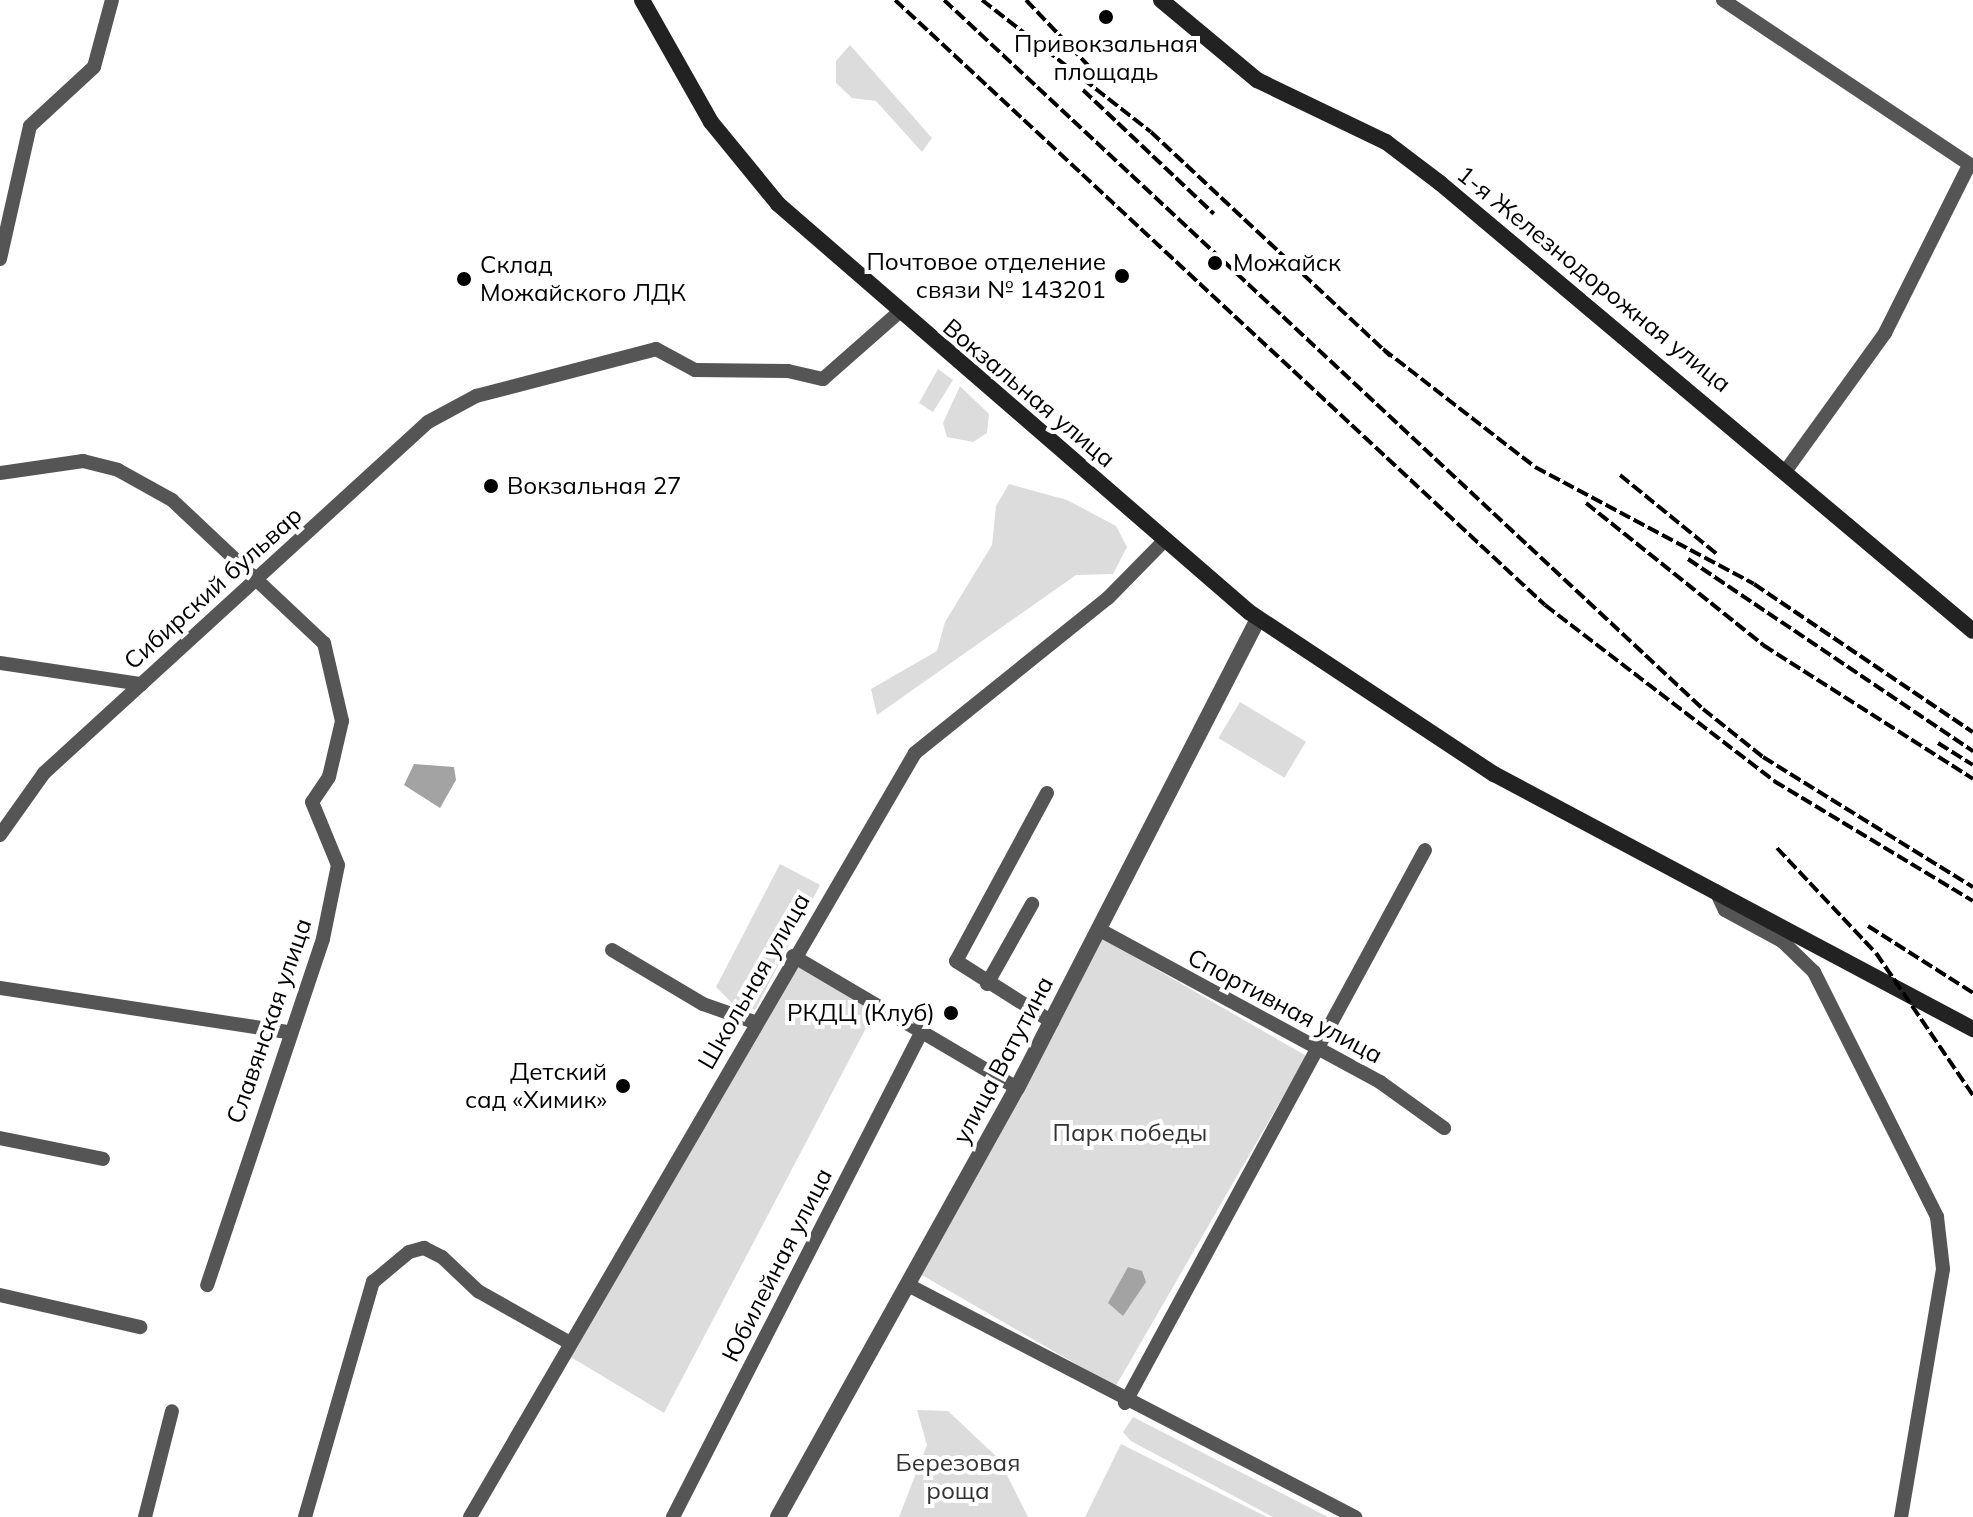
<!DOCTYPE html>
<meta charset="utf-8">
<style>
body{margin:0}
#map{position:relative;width:1973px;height:1517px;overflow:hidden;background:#fff;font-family:Mulish,sans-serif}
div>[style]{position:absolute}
.green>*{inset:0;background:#dcdcdc;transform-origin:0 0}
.water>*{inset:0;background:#a3a3a3}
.minor>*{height:14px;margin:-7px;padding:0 7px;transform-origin:7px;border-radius:7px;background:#555}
.tertiary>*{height:16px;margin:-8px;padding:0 8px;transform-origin:8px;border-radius:8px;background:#555}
.secondary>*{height:16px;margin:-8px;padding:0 8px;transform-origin:8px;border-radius:8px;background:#222}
.rail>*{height:4px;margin-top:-2px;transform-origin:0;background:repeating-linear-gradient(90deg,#000 0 12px,transparent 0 16px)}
.dots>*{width:22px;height:22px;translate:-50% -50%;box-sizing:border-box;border:4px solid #fff;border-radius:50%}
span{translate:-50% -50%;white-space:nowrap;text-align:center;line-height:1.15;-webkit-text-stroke:8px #fff;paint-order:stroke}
.poi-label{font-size:24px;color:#000}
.right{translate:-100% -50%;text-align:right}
.left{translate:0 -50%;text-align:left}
.street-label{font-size:24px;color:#000}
.park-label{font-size:24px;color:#333}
</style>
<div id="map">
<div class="green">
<div style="clip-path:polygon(850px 45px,932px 138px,922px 152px,876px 101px,852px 98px,836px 83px,836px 61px)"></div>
<div style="clip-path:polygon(938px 369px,953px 380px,933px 412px,919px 403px)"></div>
<div style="clip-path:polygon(960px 386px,989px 414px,987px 433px,973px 442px,947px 437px,943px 423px)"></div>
<div style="clip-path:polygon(1009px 484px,1067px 500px,1116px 526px,1127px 547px,1113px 574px,1076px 575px,877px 715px,871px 689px,937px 651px,945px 622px,992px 545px,996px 506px)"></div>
<div style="left:1240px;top:702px;width:77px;height:42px;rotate:31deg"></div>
<div style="clip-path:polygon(780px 864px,820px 885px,755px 1010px,732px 1003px,716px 987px)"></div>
<div style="left:1102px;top:938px;width:236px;height:382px;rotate:30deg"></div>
<div style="clip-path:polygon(794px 958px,876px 1009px,664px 1413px,569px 1356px)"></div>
<div style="clip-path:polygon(917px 1410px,948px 1411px,999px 1459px,1028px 1517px,899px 1517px,927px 1445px)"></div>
<div style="clip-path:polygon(1133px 1417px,1328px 1517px,1273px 1517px,1131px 1441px,1123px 1432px)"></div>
<div style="clip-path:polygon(1121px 1444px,1267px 1517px,1085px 1517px)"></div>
</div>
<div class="water">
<div style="clip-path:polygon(414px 764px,454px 767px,456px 780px,440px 808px,404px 785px)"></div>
<div style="clip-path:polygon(1128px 1267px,1142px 1271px,1146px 1282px,1123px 1316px,1108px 1303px)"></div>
</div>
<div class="minor">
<div style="left:1723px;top:0;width:301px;rotate:33.7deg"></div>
<div style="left:0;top:259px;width:136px;rotate:-77.3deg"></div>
<div style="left:30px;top:126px;width:87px;rotate:-42.7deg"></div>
<div style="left:94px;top:67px;width:69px;rotate:-75deg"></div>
<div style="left:1787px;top:469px;width:168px;rotate:-54.2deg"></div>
<div style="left:1885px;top:333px;width:183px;rotate:-63.4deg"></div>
<div style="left:0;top:473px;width:84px;rotate:-8.2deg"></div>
<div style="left:83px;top:461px;width:36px;rotate:14deg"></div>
<div style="left:118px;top:470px;width:62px;rotate:29.1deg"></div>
<div style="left:172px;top:500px;width:209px;rotate:43.3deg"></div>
<div style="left:324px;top:643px;width:80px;rotate:77deg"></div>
<div style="left:342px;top:721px;width:57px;rotate:103.1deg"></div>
<div style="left:329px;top:777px;width:30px;rotate:124deg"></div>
<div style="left:312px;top:802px;width:68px;rotate:67.6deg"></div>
<div style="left:338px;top:865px;width:76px;rotate:101.5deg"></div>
<div style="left:323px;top:939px;width:365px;rotate:108.5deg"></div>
<div style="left:0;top:663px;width:143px;rotate:8.5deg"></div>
<div style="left:1047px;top:793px;width:191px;rotate:118.4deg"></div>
<div style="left:956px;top:961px;width:114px;rotate:32.4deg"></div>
<div style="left:0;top:835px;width:76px;rotate:-54.6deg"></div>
<div style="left:44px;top:773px;width:520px;rotate:-42.43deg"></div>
<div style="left:428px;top:422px;width:55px;rotate:-28.4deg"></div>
<div style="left:476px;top:396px;width:186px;rotate:-14.6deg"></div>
<div style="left:656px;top:349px;width:44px;rotate:28.3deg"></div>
<div style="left:695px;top:370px;width:93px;rotate:0.6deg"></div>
<div style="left:788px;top:371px;width:36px;rotate:13deg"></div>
<div style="left:823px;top:379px;width:98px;rotate:-41.3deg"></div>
<div style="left:1716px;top:891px;width:21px;rotate:65deg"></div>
<div style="left:1725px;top:910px;width:65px;rotate:28.5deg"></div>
<div style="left:1782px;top:941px;width:45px;rotate:44.1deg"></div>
<div style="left:1814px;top:972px;width:274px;rotate:63.3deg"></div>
<div style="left:1937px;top:1217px;width:52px;rotate:83.4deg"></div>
<div style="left:1943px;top:1269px;width:252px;rotate:99.6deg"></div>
<div style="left:1100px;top:930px;width:319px;rotate:28.5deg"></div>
<div style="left:1380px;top:1082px;width:79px;rotate:35.7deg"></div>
<div style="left:612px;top:950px;width:106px;rotate:30.7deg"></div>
<div style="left:703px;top:1004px;width:54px;rotate:19.4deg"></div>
<div style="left:793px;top:956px;width:260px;rotate:30.5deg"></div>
<div style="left:987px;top:984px;width:92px;rotate:-60.6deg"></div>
<div style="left:0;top:988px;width:289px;rotate:8.7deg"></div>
<div style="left:0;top:1138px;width:105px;rotate:11.5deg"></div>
<div style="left:908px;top:1285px;width:504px;rotate:27.43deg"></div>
<div style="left:0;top:1295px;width:144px;rotate:12.9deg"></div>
<div style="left:1125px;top:1403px;width:629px;rotate:-61.52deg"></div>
<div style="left:145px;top:1517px;width:109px;rotate:-75.7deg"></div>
<div style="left:305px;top:1517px;width:245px;rotate:-73.9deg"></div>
<div style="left:373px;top:1282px;width:47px;rotate:-39.8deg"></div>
<div style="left:409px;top:1252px;width:16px;rotate:-15deg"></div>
<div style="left:424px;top:1248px;width:20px;rotate:27deg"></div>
<div style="left:442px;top:1257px;width:50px;rotate:43.4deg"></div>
<div style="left:478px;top:1291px;width:106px;rotate:29.5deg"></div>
<div style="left:470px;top:1517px;width:884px;rotate:-59.78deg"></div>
<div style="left:915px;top:753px;width:248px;rotate:-38.8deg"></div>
<div style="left:1108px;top:598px;width:80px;rotate:-45.5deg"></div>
<div style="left:673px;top:1517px;width:544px;rotate:-62.87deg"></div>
</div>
<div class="tertiary">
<div style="left:778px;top:1517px;width:491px;rotate:-60.9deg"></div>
<div style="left:1017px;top:1088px;width:527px;rotate:-62.8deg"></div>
</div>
<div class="secondary">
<div style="left:642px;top:0;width:140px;rotate:60.5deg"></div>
<div style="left:711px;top:122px;width:106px;rotate:50.7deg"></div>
<div style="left:778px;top:204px;width:623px;rotate:40.9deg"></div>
<div style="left:1249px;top:612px;width:294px;rotate:33.5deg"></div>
<div style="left:1494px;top:774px;width:543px;rotate:28.03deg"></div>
<div style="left:1161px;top:0;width:125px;rotate:39.8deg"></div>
<div style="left:1257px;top:80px;width:143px;rotate:25.7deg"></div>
<div style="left:1386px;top:142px;width:68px;rotate:37.2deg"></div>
<div style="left:1440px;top:183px;width:696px;rotate:40.05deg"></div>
</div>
<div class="rail">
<div style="left:895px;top:0;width:888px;rotate:42.95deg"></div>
<div style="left:1545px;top:605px;width:289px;rotate:37.5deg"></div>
<div style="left:1774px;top:781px;width:232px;rotate:31.1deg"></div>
<div style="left:944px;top:0;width:1039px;rotate:43.05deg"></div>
<div style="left:1703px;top:709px;width:77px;rotate:38.7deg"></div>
<div style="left:1763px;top:757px;width:247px;rotate:31.8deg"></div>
<div style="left:982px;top:0;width:214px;rotate:38deg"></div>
<div style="left:1151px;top:132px;width:328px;rotate:43.1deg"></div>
<div style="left:1026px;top:0;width:106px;rotate:46.5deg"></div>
<div style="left:1083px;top:90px;width:180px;rotate:43.4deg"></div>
<div style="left:1383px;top:349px;width:192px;rotate:37.8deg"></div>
<div style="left:1535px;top:467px;width:248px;rotate:28.1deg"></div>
<div style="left:1754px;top:584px;width:264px;rotate:34.1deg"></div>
<div style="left:1620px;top:475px;width:125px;rotate:39.2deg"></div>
<div style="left:1586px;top:503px;width:227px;rotate:38.7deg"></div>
<div style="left:1763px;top:645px;width:249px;rotate:32.5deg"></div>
<div style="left:1688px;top:559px;width:344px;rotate:34deg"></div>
<div style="left:1938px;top:743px;width:41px;rotate:32.2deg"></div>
<div style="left:1777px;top:848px;width:144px;rotate:46.7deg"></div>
<div style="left:1876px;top:953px;width:172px;rotate:55.7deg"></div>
<div style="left:1868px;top:926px;width:125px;rotate:32.5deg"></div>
</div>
<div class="dots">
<div style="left:1106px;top:17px;background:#000"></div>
<div style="left:1215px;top:263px;background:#000"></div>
<div style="left:1122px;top:276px;background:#000"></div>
<div style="left:464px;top:279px;background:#000"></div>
<div style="left:491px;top:486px;background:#000"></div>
<div style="left:951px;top:1013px;background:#000"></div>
<div style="left:623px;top:1086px;background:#000"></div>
</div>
<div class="poi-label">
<span style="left:1106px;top:58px">Привокзальная<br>площадь</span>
<span class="right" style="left:1106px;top:276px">Почтовое отделение<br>связи № 143201</span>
<span class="left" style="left:1233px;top:263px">Можайск</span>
<span class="left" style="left:480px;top:279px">Склад<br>Можайского ЛДК</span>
<span class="left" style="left:507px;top:486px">Вокзальная 27</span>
<span class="right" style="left:935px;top:1013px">РКДЦ (Клуб)</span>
<span class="right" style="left:607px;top:1086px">Детский<br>сад «Химик»</span>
</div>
<div class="street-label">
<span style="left:1594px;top:279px;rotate:39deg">1-я Железнодорожная улица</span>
<span style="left:1029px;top:393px;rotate:40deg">Вокзальная улица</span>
<span style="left:213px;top:588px;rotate:-42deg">Сибирский бульвар</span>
<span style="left:754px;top:981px;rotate:-60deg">Школьная улица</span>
<span style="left:1285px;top:1006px;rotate:28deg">Спортивная улица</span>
<span style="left:269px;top:1021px;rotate:-71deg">Славянская улица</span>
<span style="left:1003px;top:1060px;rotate:-62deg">улица Ватутина</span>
<span style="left:777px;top:1265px;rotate:-63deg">Юбилейная улица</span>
</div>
<div class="park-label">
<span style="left:1130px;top:1133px">Парк победы</span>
<span style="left:958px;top:1477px">Березовая<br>роща</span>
</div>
</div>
